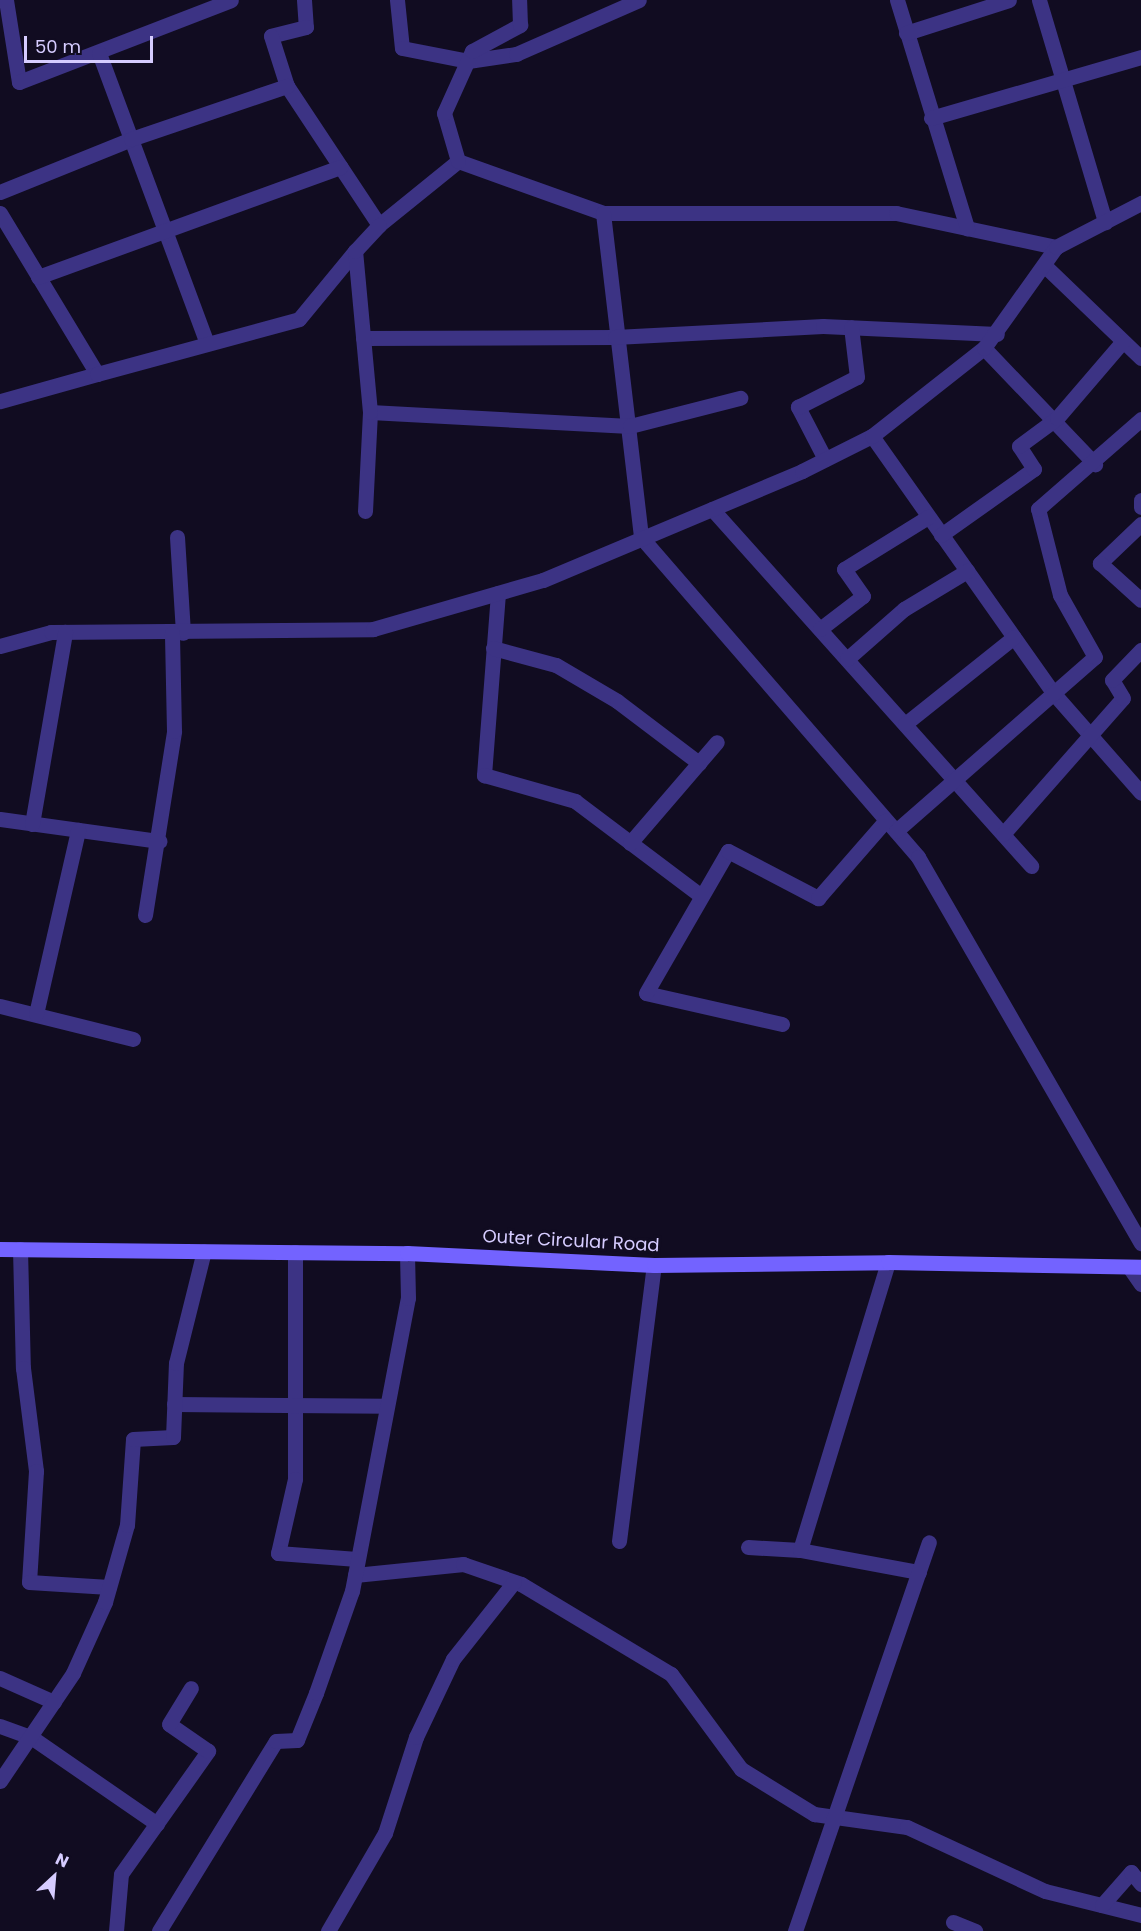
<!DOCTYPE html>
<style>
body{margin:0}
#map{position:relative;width:1141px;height:1931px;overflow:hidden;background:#110c21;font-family:Poppins,sans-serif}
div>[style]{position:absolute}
.street>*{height:15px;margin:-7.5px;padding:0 7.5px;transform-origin:7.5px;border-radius:7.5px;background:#3c3384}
.secondary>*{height:15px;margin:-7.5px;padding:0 7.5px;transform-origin:7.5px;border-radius:7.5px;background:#7363ff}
span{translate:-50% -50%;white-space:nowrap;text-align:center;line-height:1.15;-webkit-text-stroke:6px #110c21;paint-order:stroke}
.street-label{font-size:18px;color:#d6ccff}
.north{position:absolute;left:24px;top:1847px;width:60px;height:60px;-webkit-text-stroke:4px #110c21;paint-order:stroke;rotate:26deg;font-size:16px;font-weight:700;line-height:24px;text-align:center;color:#d6ccff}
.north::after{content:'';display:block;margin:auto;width:21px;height:27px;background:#d6ccff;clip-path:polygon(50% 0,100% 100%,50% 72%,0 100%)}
.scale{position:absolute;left:24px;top:36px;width:129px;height:27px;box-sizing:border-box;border:3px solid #d6ccff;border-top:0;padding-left:8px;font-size:18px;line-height:21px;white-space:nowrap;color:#d6ccff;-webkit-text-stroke:4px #110c21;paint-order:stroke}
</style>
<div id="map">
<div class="street">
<div style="left:6px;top:0;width:83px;rotate:81deg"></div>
<div style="left:19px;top:82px;width:227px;rotate:-21.1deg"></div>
<div style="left:304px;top:0;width:27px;rotate:86deg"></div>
<div style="left:306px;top:27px;width:36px;rotate:166deg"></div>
<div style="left:271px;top:36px;width:52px;rotate:72.3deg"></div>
<div style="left:287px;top:86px;width:167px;rotate:56.5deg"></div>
<div style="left:379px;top:225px;width:102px;rotate:-39deg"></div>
<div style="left:458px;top:161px;width:154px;rotate:19.7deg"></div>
<div style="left:603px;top:213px;width:293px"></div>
<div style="left:896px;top:213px;width:164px;rotate:12deg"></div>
<div style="left:397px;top:0;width:48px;rotate:84.1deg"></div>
<div style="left:402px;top:48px;width:67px;rotate:11.1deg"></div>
<div style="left:468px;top:61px;width:49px;rotate:-8.3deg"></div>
<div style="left:516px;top:54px;width:134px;rotate:-23.7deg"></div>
<div style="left:897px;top:0;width:239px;rotate:72.9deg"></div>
<div style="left:1039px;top:0;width:232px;rotate:73.4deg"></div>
<div style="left:906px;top:33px;width:108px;rotate:-17.8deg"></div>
<div style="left:99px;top:53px;width:310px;rotate:69.6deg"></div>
<div style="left:931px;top:118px;width:219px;rotate:-16.2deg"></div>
<div style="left:458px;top:161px;width:50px;rotate:-106.3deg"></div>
<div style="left:444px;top:113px;width:68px;rotate:-65.7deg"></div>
<div style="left:472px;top:51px;width:55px;rotate:-28.4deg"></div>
<div style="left:520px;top:25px;width:25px;rotate:-92deg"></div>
<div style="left:0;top:192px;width:141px;rotate:-22deg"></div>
<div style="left:131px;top:139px;width:165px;rotate:-18.8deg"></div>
<div style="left:0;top:213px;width:188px;rotate:58.9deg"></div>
<div style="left:97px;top:374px;width:101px;rotate:164.4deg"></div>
<div style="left:603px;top:213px;width:326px;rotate:83.3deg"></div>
<div style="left:641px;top:537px;width:423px;rotate:49.1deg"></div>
<div style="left:918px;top:857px;width:446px;rotate:60deg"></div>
<div style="left:1045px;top:266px;width:133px;rotate:43.8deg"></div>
<div style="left:38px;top:277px;width:322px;rotate:-20deg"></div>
<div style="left:363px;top:338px;width:252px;rotate:-0.2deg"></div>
<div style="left:615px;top:337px;width:208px;rotate:-3deg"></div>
<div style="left:823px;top:326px;width:174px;rotate:2.6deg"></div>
<div style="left:984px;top:348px;width:161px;rotate:46.3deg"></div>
<div style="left:97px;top:374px;width:209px;rotate:-15.2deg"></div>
<div style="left:299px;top:319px;width:88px;rotate:-50.5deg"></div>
<div style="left:370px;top:412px;width:260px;rotate:3.1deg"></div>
<div style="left:630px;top:426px;width:114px;rotate:-14.3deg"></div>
<div style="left:872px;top:436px;width:317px;rotate:54.8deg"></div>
<div style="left:1055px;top:695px;width:130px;rotate:48.7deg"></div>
<div style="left:825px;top:459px;width:59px;rotate:-117.4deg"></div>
<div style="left:798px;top:407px;width:66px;rotate:-27deg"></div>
<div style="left:857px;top:377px;width:50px;rotate:-96.8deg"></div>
<div style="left:1141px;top:500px;width:7px;rotate:90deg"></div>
<div style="left:712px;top:509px;width:479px;rotate:48.2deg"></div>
<div style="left:365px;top:511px;width:99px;rotate:-87.1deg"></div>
<div style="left:370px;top:412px;width:162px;rotate:-95.3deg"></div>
<div style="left:355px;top:251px;width:35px;rotate:-47deg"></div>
<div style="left:1141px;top:524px;width:57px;rotate:136.4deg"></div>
<div style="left:1100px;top:563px;width:55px;rotate:42.1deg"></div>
<div style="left:941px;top:535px;width:114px;rotate:-35.4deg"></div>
<div style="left:1034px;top:469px;width:27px;rotate:-123deg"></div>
<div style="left:1019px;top:446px;width:47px;rotate:-36.4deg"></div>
<div style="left:1057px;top:418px;width:101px;rotate:-49.4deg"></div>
<div style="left:177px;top:537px;width:96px;rotate:86.4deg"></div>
<div style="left:498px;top:593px;width:183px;rotate:94.4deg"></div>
<div style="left:484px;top:775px;width:95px;rotate:15.9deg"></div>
<div style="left:575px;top:801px;width:158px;rotate:37deg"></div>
<div style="left:820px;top:629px;width:54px;rotate:-37.5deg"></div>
<div style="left:863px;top:596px;width:33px;rotate:-125deg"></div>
<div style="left:844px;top:569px;width:99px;rotate:-31.8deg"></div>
<div style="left:0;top:646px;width:53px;rotate:-15.4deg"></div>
<div style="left:51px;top:632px;width:322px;rotate:-0.5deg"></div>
<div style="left:373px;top:629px;width:177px;rotate:-16.1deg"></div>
<div style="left:543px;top:580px;width:281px;rotate:-22.8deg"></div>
<div style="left:802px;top:471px;width:78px;rotate:-26.6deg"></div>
<div style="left:872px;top:436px;width:142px;rotate:-38.2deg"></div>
<div style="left:984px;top:348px;width:124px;rotate:-54.5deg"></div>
<div style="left:1056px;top:247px;width:96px;rotate:-27.4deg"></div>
<div style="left:493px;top:648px;width:65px;rotate:15.1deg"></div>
<div style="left:556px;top:665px;width:71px;rotate:30.5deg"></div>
<div style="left:617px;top:701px;width:103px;rotate:37.1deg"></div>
<div style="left:847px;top:659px;width:76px;rotate:-41.3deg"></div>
<div style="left:904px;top:609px;width:74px;rotate:-31.1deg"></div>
<div style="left:905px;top:724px;width:139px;rotate:-38.6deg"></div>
<div style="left:0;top:819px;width:161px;rotate:7.9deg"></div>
<div style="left:32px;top:824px;width:195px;rotate:-80.2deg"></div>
<div style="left:896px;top:831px;width:264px;rotate:-41.2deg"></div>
<div style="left:1095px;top:657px;width:71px;rotate:-119.4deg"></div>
<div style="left:1060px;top:595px;width:89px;rotate:-104.3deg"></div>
<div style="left:1038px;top:509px;width:137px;rotate:-41.1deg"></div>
<div style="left:1003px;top:834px;width:181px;rotate:-48.6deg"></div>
<div style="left:1123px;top:698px;width:21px;rotate:-121deg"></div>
<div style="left:1112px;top:680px;width:42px;rotate:-46deg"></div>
<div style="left:630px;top:843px;width:133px;rotate:-49.3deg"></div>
<div style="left:145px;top:915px;width:186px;rotate:-81deg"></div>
<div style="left:174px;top:731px;width:98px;rotate:-91.2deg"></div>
<div style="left:0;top:1006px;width:137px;rotate:13.9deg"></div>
<div style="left:36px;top:1014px;width:189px;rotate:-77.1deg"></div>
<div style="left:782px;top:1024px;width:139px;rotate:-167.2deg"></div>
<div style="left:646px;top:993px;width:164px;rotate:-60deg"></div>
<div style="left:728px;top:851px;width:102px;rotate:27.6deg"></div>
<div style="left:818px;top:898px;width:103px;rotate:-48.9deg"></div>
<div style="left:20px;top:1249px;width:119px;rotate:88.6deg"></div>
<div style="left:23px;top:1368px;width:104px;rotate:82.8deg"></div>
<div style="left:36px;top:1471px;width:111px;rotate:93.6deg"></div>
<div style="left:29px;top:1582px;width:80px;rotate:3.6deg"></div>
<div style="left:295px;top:1252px;width:227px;rotate:90deg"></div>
<div style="left:295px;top:1479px;width:76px;rotate:102.9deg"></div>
<div style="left:278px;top:1553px;width:79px;rotate:4.3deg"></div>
<div style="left:1129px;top:1267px;width:21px;rotate:55deg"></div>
<div style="left:174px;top:1404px;width:212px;rotate:0.5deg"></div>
<div style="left:619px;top:1541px;width:278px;rotate:-82.8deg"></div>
<div style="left:748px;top:1547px;width:52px;rotate:3.3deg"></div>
<div style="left:800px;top:1550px;width:121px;rotate:10.5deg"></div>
<div style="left:800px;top:1550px;width:301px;rotate:-73deg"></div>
<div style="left:355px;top:1575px;width:109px;rotate:-5.8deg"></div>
<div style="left:463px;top:1564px;width:61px;rotate:19deg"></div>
<div style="left:521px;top:1584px;width:175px;rotate:31deg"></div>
<div style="left:671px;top:1674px;width:118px;rotate:53.6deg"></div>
<div style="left:741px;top:1769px;width:86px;rotate:31.7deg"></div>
<div style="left:814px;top:1814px;width:94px;rotate:8deg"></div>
<div style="left:907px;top:1827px;width:152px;rotate:24.9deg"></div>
<div style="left:1045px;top:1891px;width:99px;rotate:14deg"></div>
<div style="left:0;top:1678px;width:59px;rotate:24deg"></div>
<div style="left:0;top:1726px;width:33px;rotate:20deg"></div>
<div style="left:31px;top:1737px;width:153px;rotate:34.6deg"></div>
<div style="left:0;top:1781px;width:130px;rotate:-55.9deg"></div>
<div style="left:73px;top:1673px;width:78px;rotate:-65.7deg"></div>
<div style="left:105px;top:1602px;width:80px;rotate:-74.1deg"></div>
<div style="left:127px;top:1525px;width:86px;rotate:-86deg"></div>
<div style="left:133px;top:1439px;width:40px;rotate:-2.9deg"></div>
<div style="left:173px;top:1437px;width:74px;rotate:-87.7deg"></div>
<div style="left:176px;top:1363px;width:115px;rotate:-76deg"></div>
<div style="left:1102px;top:1905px;width:44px;rotate:-48.7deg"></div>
<div style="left:1131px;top:1872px;width:16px;rotate:50deg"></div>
<div style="left:953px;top:1922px;width:24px;rotate:22deg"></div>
<div style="left:116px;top:1931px;width:57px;rotate:-85deg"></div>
<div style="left:121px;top:1874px;width:151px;rotate:-54.7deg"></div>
<div style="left:208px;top:1751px;width:47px;rotate:-145.3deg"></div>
<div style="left:169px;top:1724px;width:42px;rotate:-58.6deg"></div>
<div style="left:159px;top:1931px;width:223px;rotate:-58.4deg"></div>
<div style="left:276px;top:1741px;width:21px;rotate:-3deg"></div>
<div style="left:297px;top:1740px;width:51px;rotate:-68deg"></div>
<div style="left:316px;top:1693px;width:108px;rotate:-70.6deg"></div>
<div style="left:352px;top:1591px;width:298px;rotate:-79.2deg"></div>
<div style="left:408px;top:1298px;width:45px;rotate:-91.3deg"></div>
<div style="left:328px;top:1931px;width:113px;rotate:-59.8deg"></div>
<div style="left:385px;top:1833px;width:101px;rotate:-72.1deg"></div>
<div style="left:416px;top:1737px;width:86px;rotate:-64.6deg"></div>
<div style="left:453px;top:1659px;width:98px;rotate:-51.6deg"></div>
<div style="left:795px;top:1931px;width:411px;rotate:-71deg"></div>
</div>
<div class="secondary">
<div style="left:0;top:1249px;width:407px;rotate:0.6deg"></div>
<div style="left:407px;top:1253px;width:247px;rotate:2.8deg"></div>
<div style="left:654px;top:1265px;width:234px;rotate:-0.7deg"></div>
<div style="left:888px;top:1262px;width:253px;rotate:1.1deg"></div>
</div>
<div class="street-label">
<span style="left:571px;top:1241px;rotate:3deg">Outer Circular Road</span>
</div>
<div class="north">N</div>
<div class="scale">50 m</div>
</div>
